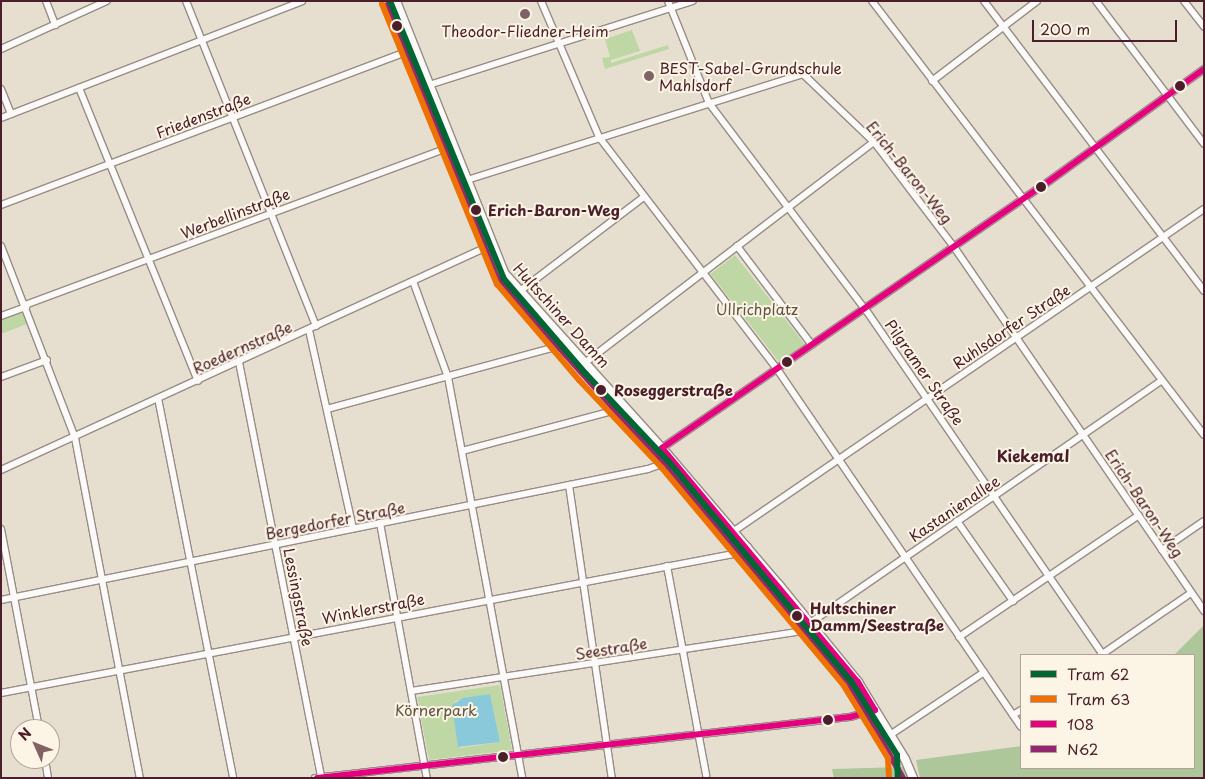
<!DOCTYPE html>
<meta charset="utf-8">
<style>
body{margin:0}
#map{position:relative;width:1205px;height:779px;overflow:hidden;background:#e6dfcf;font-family:"Playpen Sans",sans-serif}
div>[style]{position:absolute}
.green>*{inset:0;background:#bed7a4;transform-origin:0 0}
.forest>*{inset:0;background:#adc69a}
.water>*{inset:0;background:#89c9da}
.roads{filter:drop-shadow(1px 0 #978c86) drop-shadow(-1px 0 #978c86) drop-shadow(0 1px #978c86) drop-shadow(0 -1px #978c86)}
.minor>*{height:6px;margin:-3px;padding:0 3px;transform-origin:3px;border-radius:3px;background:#fbfaf8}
.major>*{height:8px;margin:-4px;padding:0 4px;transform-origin:4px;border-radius:4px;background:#fbfaf8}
.bus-1>*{height:6px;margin:-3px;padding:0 3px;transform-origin:3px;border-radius:3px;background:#e5007d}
.bus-2>*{height:6px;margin:-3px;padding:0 3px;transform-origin:3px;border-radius:3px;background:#95276e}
.tram-1>*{height:6px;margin:-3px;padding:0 3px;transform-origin:3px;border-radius:3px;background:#063}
.tram-2>*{height:6px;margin:-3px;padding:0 3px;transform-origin:3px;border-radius:3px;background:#ee7203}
.dots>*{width:14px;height:14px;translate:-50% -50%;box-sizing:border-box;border:2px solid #fcf5e5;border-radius:50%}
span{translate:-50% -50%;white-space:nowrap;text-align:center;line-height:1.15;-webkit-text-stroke:4px #fcf5e5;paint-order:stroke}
.poi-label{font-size:15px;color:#4a1f2b}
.left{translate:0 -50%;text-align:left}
.street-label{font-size:15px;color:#4a1f2b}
.stop-label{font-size:15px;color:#4a1f2b;font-weight:700}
.park-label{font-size:15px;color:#635445}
.neighbourhood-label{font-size:16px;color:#4a1f2b;font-weight:700}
.frame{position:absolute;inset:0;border:2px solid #4a1f2b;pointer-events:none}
.legend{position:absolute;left:1020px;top:654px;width:175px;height:115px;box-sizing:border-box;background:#fcf5e5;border:1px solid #b59f9b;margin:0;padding:6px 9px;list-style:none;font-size:15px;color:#4a1f2b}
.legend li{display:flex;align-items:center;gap:10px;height:25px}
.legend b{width:25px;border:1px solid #b59f9b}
.north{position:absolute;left:10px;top:719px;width:50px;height:50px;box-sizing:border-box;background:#fcf5e5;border:1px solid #b59f9b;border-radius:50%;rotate:314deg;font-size:14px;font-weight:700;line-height:20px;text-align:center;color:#4a1f2b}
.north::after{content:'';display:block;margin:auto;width:18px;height:22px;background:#816264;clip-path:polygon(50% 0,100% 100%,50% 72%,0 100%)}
.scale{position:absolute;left:1032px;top:20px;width:145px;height:22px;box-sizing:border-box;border:2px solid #4a1f2b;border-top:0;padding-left:6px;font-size:15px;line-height:18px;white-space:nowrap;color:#4a1f2b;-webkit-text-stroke:4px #fcf5e5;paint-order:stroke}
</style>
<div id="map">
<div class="green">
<div style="clip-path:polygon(632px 30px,640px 51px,611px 60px,611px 63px,668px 45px,669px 49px,605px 69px,602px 58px,610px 57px,605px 39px)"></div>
<div style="left:735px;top:255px;width:113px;height:31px;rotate:52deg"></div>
<div style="clip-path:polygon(18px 312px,23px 314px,27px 324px,1px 334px,1px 319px)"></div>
<div style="clip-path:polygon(evenodd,500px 685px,512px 750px,429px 760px,417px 697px,500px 685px,490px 694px,500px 742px,460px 748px,455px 701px,490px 694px)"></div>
</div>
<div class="forest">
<div style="clip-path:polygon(1204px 625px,1204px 778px,920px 778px,916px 760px,1021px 746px,1021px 768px,1194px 768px,1194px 655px,1174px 655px)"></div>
<div style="clip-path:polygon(903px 767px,909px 778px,834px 778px,832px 769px)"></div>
</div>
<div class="water">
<div style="clip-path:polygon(490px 694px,500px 742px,458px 747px,452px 705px,463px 698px)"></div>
</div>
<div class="roads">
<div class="minor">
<div style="left:46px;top:1px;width:26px;rotate:69deg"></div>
<div style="left:186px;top:1px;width:350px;rotate:68.2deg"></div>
<div style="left:541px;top:1px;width:148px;rotate:66.9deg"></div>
<div style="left:599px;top:137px;width:292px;rotate:52.5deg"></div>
<div style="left:777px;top:369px;width:433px;rotate:55.7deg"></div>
<div style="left:668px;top:1px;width:110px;rotate:68.1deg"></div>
<div style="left:709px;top:103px;width:263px;rotate:52.9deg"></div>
<div style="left:868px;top:313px;width:415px;rotate:55.5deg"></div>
<div style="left:872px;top:1px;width:546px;rotate:52.58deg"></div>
<div style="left:984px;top:1px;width:364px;rotate:52.8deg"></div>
<div style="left:1096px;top:1px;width:179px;rotate:52.9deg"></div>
<div style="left:1184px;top:1px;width:33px;rotate:52deg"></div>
<div style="left:1px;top:49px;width:116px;rotate:-24.4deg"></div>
<div style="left:932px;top:81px;width:132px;rotate:-37.3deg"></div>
<div style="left:429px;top:85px;width:277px;rotate:-17.7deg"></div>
<div style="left:79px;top:88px;width:316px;rotate:67.9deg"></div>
<div style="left:1px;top:89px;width:27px;rotate:68deg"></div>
<div style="left:1px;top:118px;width:323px;rotate:-21.2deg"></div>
<div style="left:467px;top:180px;width:352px;rotate:-17.5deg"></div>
<div style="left:803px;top:74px;width:98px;rotate:43.8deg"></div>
<div style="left:874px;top:142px;width:132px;rotate:52.7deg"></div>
<div style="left:954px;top:247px;width:442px;rotate:55.5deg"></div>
<div style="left:1px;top:205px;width:441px;rotate:-20.7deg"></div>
<div style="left:1px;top:246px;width:206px;rotate:68.9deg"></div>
<div style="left:75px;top:438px;width:346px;rotate:79.2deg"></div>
<div style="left:737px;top:246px;width:124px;rotate:52.9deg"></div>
<div style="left:413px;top:281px;width:102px;rotate:70deg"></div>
<div style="left:448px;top:377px;width:408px;rotate:79.5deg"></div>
<div style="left:520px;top:291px;width:156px;rotate:-37.2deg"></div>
<div style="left:25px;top:305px;width:457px;rotate:-20.4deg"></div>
<div style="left:1px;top:316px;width:27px;rotate:-20deg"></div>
<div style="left:309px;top:330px;width:203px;rotate:77.5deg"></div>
<div style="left:239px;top:362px;width:424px;rotate:78.8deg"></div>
<div style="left:586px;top:362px;width:362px;rotate:-37.4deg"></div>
<div style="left:1px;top:377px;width:49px;rotate:-20.3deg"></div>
<div style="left:158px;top:398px;width:387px;rotate:78.8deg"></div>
<div style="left:327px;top:409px;width:240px;rotate:-15.2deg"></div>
<div style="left:559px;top:346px;width:9px;rotate:-36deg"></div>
<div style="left:662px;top:448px;width:460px;rotate:-34.6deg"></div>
<div style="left:1041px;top:187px;width:201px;rotate:-35.9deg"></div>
<div style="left:462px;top:451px;width:159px;rotate:-14.9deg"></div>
<div style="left:616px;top:410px;width:9px;rotate:-32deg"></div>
<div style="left:1px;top:470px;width:541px;rotate:-24.67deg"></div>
<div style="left:569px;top:485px;width:296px;rotate:81.7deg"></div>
<div style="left:957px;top:521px;width:98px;rotate:55deg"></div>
<div style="left:380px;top:523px;width:259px;rotate:79.6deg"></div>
<div style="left:1px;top:529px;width:204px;rotate:79.2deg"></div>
<div style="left:734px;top:531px;width:570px;rotate:-34.42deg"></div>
<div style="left:1162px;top:550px;width:51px;rotate:-34.6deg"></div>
<div style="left:667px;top:566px;width:213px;rotate:79.4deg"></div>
<div style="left:1px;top:600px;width:660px;rotate:-11.45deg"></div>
<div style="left:648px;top:469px;width:27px;rotate:-20deg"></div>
<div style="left:810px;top:623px;width:426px;rotate:-34.6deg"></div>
<div style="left:959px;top:637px;width:217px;rotate:-34.1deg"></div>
<div style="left:1101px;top:655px;width:109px;rotate:-34.6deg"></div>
<div style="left:411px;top:691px;width:399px;rotate:-8.7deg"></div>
<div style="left:805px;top:631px;width:9px;rotate:-36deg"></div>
<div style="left:1px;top:693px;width:751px;rotate:-10.74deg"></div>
<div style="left:739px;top:553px;width:11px;rotate:-34deg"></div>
<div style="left:1013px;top:715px;width:9px;rotate:-32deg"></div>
<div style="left:890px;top:735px;width:113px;rotate:-33.8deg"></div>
<div style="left:45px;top:759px;width:19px;rotate:81deg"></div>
<div style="left:315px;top:778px;width:538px;rotate:-6.5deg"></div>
<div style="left:850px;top:717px;width:26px;rotate:-16deg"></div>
</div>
<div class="major">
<div style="left:396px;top:1px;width:293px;rotate:68.3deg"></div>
<div style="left:504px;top:273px;width:244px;rotate:48deg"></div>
<div style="left:667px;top:454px;width:172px;rotate:49.5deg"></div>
<div style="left:779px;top:585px;width:125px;rotate:50.8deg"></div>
<div style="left:858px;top:682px;width:90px;rotate:58.6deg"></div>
<div style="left:905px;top:759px;width:21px;rotate:67deg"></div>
</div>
</div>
<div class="bus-1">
<div style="left:662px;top:448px;width:460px;rotate:-34.6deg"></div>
<div style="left:1041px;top:187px;width:201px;rotate:-35.9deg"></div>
<div style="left:662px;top:448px;width:305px;rotate:50.1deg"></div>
<div style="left:858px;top:682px;width:33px;rotate:59deg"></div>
<div style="left:317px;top:778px;width:536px;rotate:-6.53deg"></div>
<div style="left:850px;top:717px;width:26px;rotate:-16deg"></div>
</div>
<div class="bus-2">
<div style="left:388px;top:4px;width:295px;rotate:68.3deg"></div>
<div style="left:497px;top:278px;width:244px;rotate:48.2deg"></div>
<div style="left:660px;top:460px;width:297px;rotate:49.9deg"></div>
<div style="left:851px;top:687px;width:105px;rotate:60.3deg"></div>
</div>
<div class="tram-1">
<div style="left:390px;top:1px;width:300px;rotate:67.7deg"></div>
<div style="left:504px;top:279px;width:125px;rotate:49.2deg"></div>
<div style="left:586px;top:374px;width:121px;rotate:46.7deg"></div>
<div style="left:669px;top:462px;width:285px;rotate:50.3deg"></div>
<div style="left:851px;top:681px;width:87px;rotate:58.1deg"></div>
<div style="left:897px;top:755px;width:23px;rotate:88deg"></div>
</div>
<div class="tram-2">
<div style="left:382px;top:4px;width:303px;rotate:67.7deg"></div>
<div style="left:497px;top:284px;width:126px;rotate:49.5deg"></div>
<div style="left:579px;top:380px;width:121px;rotate:46.7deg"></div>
<div style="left:662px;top:468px;width:284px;rotate:50.1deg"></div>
<div style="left:844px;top:686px;width:84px;rotate:58.6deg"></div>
<div style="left:888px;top:758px;width:20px;rotate:87deg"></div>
</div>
<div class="dots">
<div style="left:525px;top:14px;background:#816264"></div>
<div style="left:397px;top:26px;background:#4a1f2b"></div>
<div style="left:649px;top:76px;background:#816264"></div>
<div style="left:1180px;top:86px;background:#4a1f2b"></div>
<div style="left:1041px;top:187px;background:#4a1f2b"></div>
<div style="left:476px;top:210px;background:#4a1f2b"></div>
<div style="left:787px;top:362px;background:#4a1f2b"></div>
<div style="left:601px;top:390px;background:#4a1f2b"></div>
<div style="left:797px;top:616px;background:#4a1f2b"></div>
<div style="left:828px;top:720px;background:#4a1f2b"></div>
<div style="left:503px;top:757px;background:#4a1f2b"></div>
</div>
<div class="poi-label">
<span style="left:525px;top:31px">Theodor-Fliedner-Heim</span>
<span class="left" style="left:659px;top:76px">BEST-Sabel-Grundschule<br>Mahlsdorf</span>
</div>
<div class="street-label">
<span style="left:203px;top:115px;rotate:-21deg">Friedenstraße</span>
<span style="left:910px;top:172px;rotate:51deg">Erich-Baron-Weg</span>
<span style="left:235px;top:213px;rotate:-21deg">Werbellinstraße</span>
<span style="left:562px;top:315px;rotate:48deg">Hultschiner Damm</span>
<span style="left:1011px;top:326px;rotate:-34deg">Ruhlsdorfer Straße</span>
<span style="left:242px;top:347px;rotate:-24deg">Roedernstraße</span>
<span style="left:925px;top:372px;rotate:55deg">Pilgramer Straße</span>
<span style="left:1145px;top:503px;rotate:56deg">Erich-Baron-Weg</span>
<span style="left:954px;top:508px;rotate:-34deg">Kastanienallee</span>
<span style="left:335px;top:520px;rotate:-11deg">Bergedorfer Straße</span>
<span style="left:299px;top:597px;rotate:79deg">Lessingstraße</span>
<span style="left:373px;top:608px;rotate:-11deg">Winklerstraße</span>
<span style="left:611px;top:648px;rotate:-9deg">Seestraße</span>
</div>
<div class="stop-label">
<span class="left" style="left:488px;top:210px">Erich-Baron-Weg</span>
<span class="left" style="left:614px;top:390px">Roseggerstraße</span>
<span class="left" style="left:810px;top:616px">Hultschiner<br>Damm/Seestraße</span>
</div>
<div class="park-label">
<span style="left:757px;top:309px">Ullrichplatz</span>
<span style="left:436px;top:710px">Körnerpark</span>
</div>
<div class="neighbourhood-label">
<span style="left:1033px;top:455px">Kiekemal</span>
</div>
<div class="frame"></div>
<ul class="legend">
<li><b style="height:6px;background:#063"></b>Tram 62</li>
<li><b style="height:6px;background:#ee7203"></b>Tram 63</li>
<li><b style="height:6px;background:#e5007d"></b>108</li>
<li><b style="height:6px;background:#95276e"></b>N62</li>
</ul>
<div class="north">N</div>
<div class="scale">200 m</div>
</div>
